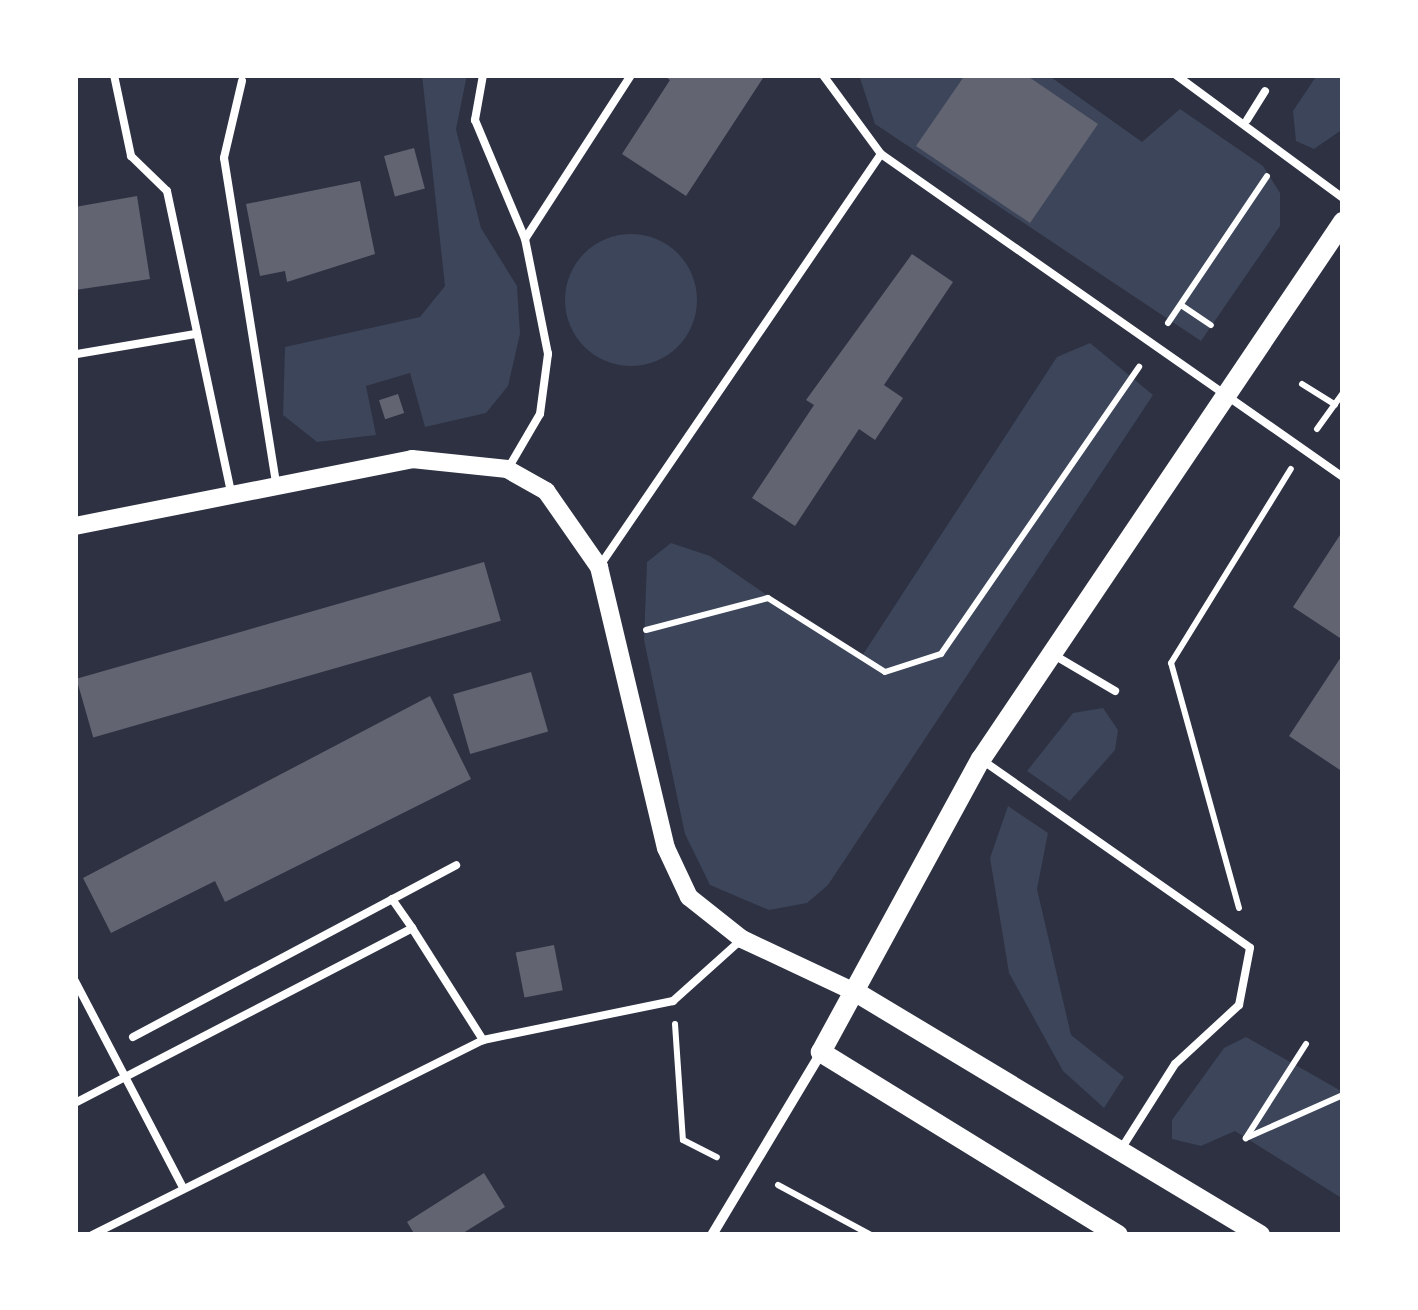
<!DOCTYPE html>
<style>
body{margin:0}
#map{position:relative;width:1418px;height:1310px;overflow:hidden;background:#2d3142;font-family:"Nunito Sans",sans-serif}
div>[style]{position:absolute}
.green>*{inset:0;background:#3c4559}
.round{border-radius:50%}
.building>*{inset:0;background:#626471;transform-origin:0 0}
.path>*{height:6px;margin:-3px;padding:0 3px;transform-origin:3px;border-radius:3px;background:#fff}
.service>*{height:8px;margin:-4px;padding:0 4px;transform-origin:4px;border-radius:4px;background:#fff}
.minor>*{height:10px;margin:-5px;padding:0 5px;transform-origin:5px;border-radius:5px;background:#fff}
.tertiary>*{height:18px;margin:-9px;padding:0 9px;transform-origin:9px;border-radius:9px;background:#fff}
.secondary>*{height:20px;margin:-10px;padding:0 10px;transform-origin:10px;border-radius:10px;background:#fff}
span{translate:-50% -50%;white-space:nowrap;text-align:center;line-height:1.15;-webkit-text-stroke:9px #fff;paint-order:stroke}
.frame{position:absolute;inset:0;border:78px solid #fff;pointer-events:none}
</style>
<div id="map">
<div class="green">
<div style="clip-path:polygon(422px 75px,467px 75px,456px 129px,481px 228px,517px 286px,520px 334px,508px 386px,486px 413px,425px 427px,410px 373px,366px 386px,376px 435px,317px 442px,283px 415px,285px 347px,420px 317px,445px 286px)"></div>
<div style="clip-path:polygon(859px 75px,1048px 75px,1142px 142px,1180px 109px,1263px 166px,1280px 193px,1280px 226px,1201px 341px,875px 124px)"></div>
<div style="clip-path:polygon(1317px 75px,1343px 75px,1343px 129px,1314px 149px,1296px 141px,1293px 111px)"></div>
<div class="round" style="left:565px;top:234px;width:132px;height:132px"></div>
<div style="clip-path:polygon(1090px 343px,1153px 395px,828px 885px,807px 903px,769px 910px,710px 885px,685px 834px,644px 640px,647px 562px,671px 543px,710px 556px,860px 659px,1057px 357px)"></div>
<div style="clip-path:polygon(1103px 708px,1118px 730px,1115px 750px,1070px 801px,1027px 771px,1073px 713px)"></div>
<div style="clip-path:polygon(1008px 806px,1048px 833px,1037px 889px,1071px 1035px,1124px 1077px,1104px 1108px,1063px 1071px,1009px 973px,990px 858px)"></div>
<div style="clip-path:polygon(1246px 1037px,1343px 1092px,1343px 1199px,1235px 1131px,1201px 1146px,1172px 1139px,1172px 1120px,1224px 1048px)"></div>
</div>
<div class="building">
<div style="clip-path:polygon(663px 75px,765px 75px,686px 196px,622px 154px,670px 80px)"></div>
<div style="clip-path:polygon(965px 75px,1026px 75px,1098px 124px,1030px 223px,916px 146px)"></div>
<div style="left:414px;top:148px;width:42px;height:31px;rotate:75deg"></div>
<div style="clip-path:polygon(360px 181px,375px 254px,287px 282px,285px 271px,260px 276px,246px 204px)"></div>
<div style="clip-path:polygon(137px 196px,150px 279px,75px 290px,75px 207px)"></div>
<div style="clip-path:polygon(912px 254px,953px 282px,884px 385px,903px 398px,875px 440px,859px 429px,795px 526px,752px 498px,814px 405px,806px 400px)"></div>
<div style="left:398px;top:394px;width:20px;height:20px;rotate:72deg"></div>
<div style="clip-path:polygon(1340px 535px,1343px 537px,1343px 640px,1293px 607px)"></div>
<div style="left:484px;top:562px;width:61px;height:424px;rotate:74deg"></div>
<div style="clip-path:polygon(1343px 654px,1343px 772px,1289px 736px)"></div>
<div style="left:531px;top:672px;width:62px;height:81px;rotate:74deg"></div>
<div style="clip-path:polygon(430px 696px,471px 779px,225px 902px,215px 881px,111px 933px,83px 878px)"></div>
<div style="left:554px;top:945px;width:46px;height:39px;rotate:79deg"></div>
<div style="clip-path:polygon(484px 1173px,505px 1207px,460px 1235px,415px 1235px,407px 1222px)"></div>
</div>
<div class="path">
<div style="left:1181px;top:305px;width:36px;rotate:34deg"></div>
<div style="left:1168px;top:323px;width:177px;rotate:-56deg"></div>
<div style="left:1302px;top:384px;width:39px;rotate:32deg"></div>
<div style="left:1317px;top:429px;width:44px;rotate:-54.2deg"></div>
<div style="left:646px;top:630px;width:126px;rotate:-14.7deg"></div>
<div style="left:768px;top:598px;width:138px;rotate:32.3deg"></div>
<div style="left:885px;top:672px;width:59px;rotate:-17.8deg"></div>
<div style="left:941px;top:654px;width:349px;rotate:-55.4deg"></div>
<div style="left:1239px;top:908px;width:254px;rotate:-105.5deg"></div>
<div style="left:1171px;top:663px;width:228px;rotate:-58.3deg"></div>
<div style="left:675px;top:1024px;width:116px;rotate:86.1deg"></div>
<div style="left:683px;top:1140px;width:38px;rotate:27deg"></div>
<div style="left:1306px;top:1044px;width:112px;rotate:122.6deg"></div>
<div style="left:1246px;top:1138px;width:106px;rotate:-23.9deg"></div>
<div style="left:778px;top:1185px;width:106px;rotate:28.3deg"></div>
</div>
<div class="service">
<div style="left:114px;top:75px;width:83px;rotate:78.1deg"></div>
<div style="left:131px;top:156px;width:50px;rotate:44.2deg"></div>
<div style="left:167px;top:191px;width:312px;rotate:78deg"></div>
<div style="left:483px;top:75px;width:46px;rotate:100.1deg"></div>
<div style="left:475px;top:120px;width:129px;rotate:67.2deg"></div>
<div style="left:1176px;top:75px;width:207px;rotate:36.4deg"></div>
<div style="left:242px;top:81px;width:79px;rotate:103.2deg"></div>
<div style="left:224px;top:158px;width:329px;rotate:80.9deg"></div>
<div style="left:1247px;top:120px;width:34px;rotate:-58deg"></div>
<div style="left:881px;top:154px;width:564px;rotate:34.96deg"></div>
<div style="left:77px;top:354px;width:120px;rotate:-9.6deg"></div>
<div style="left:509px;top:467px;width:61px;rotate:-59.7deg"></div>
<div style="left:540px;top:414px;width:61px;rotate:-82.4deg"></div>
<div style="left:548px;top:354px;width:117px;rotate:-101.3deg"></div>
<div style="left:525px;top:239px;width:195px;rotate:-57.1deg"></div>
<div style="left:599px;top:567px;width:500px;rotate:-55.67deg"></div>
<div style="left:881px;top:154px;width:98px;rotate:-126.3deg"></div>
<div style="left:1054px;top:655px;width:71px;rotate:30.5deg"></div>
<div style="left:982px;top:760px;width:327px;rotate:35deg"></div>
<div style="left:1250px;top:948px;width:58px;rotate:100.9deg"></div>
<div style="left:1239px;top:1005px;width:87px;rotate:137.3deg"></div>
<div style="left:1175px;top:1064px;width:101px;rotate:122.4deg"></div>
<div style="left:392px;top:899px;width:35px;rotate:55deg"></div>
<div style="left:75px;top:981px;width:233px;rotate:62.4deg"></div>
<div style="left:133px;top:1037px;width:366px;rotate:-28deg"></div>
<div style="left:75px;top:1103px;width:380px;rotate:-27.4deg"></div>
<div style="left:412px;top:928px;width:133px;rotate:57.6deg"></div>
<div style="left:92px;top:1235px;width:437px;rotate:-26.5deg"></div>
<div style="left:483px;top:1040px;width:194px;rotate:-11.6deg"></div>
<div style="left:673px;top:1001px;width:93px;rotate:-41.9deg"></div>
</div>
<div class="minor">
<div style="left:712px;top:1235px;width:212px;rotate:-59.1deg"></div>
</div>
<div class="tertiary">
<div style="left:75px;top:526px;width:344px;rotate:-11.2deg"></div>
<div style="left:412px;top:459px;width:96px;rotate:6deg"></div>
<div style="left:507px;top:469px;width:45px;rotate:29.4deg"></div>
<div style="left:546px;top:491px;width:93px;rotate:55.1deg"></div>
<div style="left:599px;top:567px;width:289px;rotate:76.6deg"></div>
<div style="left:666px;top:848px;width:54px;rotate:64.9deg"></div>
<div style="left:689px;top:897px;width:68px;rotate:38.4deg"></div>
<div style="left:742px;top:939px;width:129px;rotate:25.2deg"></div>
</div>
<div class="secondary">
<div style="left:859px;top:994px;width:468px;rotate:31deg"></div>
<div style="left:1118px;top:1235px;width:349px;rotate:-148.4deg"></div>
<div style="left:821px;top:1052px;width:334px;rotate:-61.4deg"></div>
<div style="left:981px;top:759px;width:648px;rotate:-56.02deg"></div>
</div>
<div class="frame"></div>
</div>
